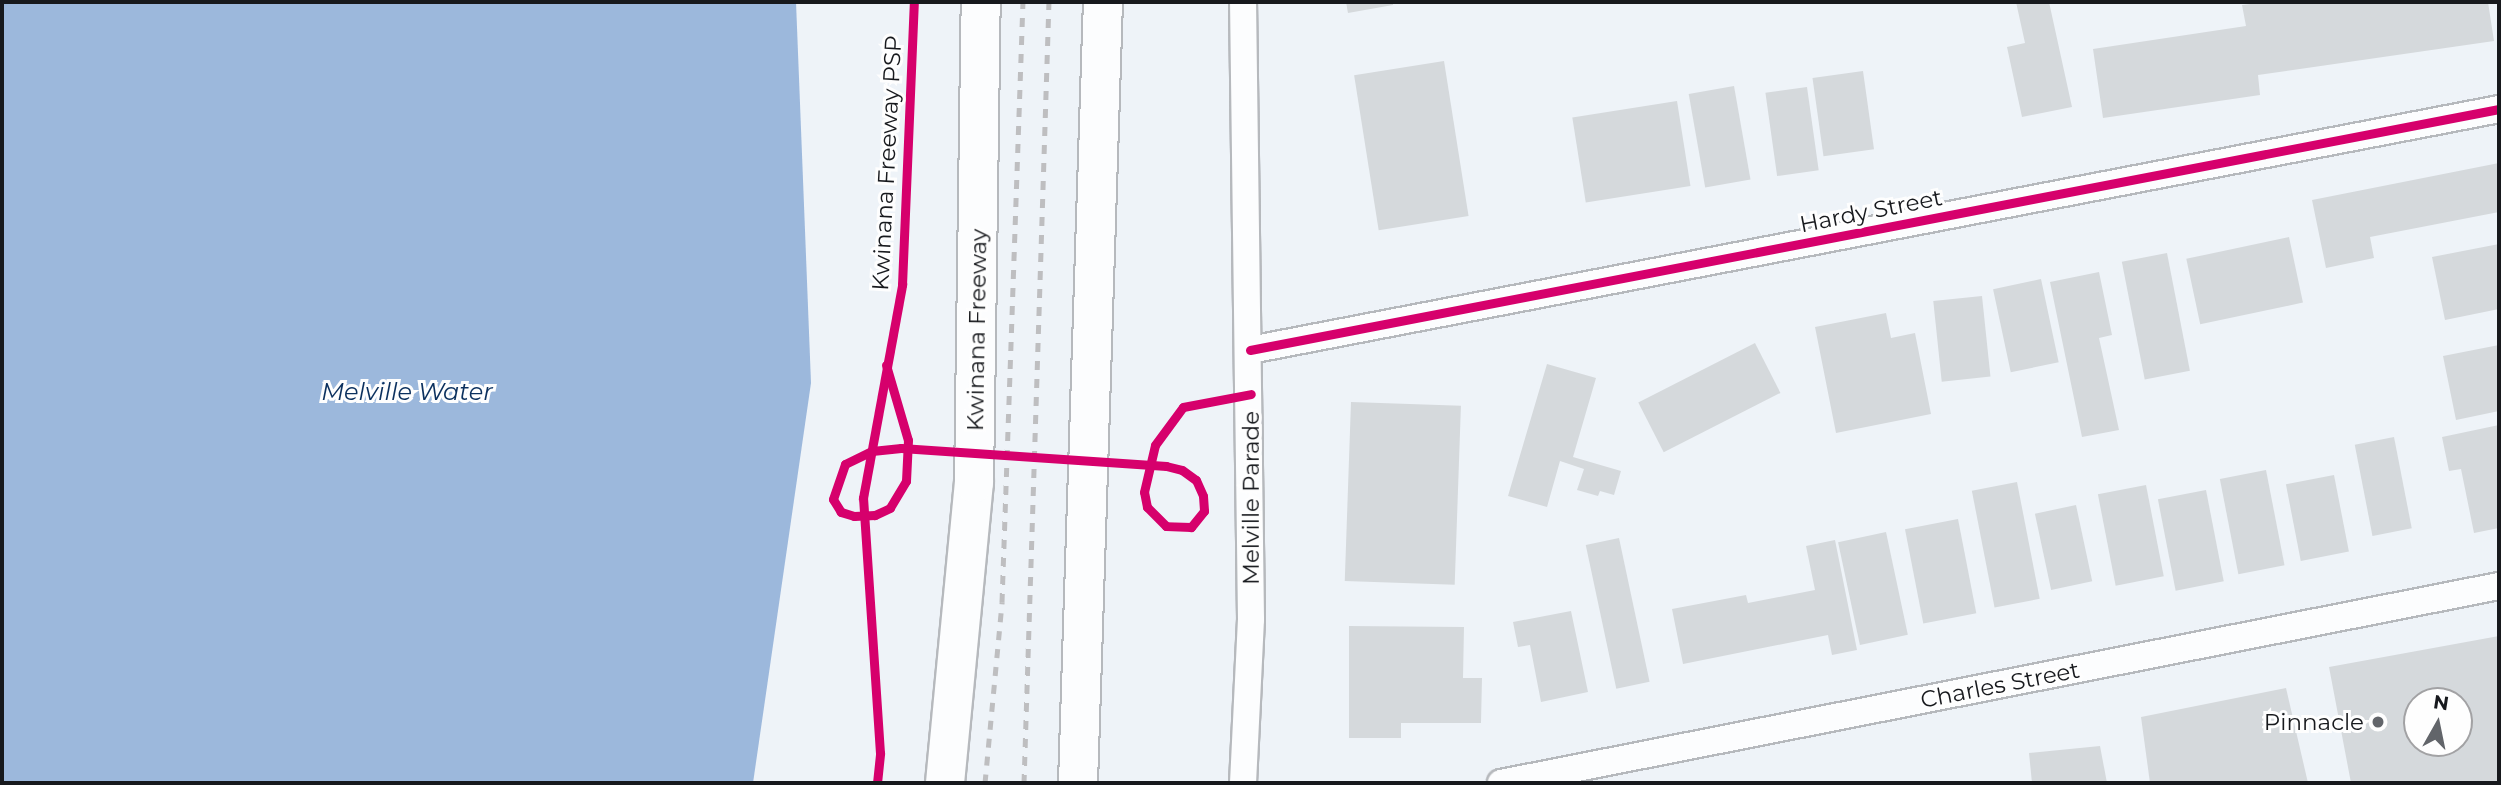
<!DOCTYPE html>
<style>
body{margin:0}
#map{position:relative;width:2501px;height:785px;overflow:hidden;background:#eef3f8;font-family:Montserrat,sans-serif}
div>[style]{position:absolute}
.water>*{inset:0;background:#9cb8dc}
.building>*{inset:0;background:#d5d9dc;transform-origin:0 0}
.roads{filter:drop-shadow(2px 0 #b6b9bd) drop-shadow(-2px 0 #b6b9bd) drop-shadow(0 2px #b6b9bd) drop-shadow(0 -2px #b6b9bd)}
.street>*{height:26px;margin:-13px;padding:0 13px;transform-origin:13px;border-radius:13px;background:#fcfdfe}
.highway>*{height:38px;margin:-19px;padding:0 19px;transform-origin:19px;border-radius:19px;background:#fcfdfe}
.rail>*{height:5px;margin-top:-2.5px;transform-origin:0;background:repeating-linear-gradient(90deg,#bebec0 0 9px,transparent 0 18px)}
.cycleway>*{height:9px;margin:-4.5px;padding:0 4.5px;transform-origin:4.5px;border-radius:4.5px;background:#d6006c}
.dots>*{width:19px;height:19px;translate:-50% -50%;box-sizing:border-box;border:4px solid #fefefe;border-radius:50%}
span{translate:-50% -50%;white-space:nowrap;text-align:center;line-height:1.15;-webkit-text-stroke:6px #fefefe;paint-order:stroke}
.street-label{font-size:23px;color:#17191d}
.poi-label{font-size:23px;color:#17191d}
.right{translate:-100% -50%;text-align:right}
.water-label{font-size:24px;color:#0b305e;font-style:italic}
.frame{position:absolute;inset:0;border:4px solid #17191d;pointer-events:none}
.north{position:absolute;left:2403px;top:687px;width:70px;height:70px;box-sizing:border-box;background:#fefefe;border:2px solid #a2a2a4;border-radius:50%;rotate:9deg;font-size:19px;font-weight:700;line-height:28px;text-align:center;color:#17191d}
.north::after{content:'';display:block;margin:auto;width:24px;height:32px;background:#62656a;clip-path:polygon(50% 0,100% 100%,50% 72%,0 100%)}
</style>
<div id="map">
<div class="water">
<div style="clip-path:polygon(2px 2px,796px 2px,811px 383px,753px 783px,2px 783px)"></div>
</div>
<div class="building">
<div style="clip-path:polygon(1346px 2px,1393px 2px,1393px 5px,1348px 13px)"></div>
<div style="clip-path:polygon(2016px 2px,2049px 2px,2072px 107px,2022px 117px,2007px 47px,2025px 43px)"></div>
<div style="clip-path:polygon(2267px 2px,2488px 2px,2494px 41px,2258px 75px,2260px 95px,2103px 118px,2093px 49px,2246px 26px,2242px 5px)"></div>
<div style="left:1444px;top:61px;width:157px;height:91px;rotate:81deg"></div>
<div style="left:1863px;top:71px;width:79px;height:51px;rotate:82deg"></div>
<div style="left:1734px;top:86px;width:95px;height:46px;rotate:80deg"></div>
<div style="left:1807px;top:87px;width:84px;height:42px;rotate:82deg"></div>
<div style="left:1677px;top:101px;width:86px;height:106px;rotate:81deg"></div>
<div style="clip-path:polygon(2499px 163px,2499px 212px,2370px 237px,2374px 258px,2326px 268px,2312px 200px)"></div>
<div style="left:2289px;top:237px;width:67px;height:105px;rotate:78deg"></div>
<div style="clip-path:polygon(2499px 244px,2499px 309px,2445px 320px,2432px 257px)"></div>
<div style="left:2167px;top:253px;width:120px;height:46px;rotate:79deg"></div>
<div style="clip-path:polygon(2099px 272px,2112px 335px,2099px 338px,2119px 430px,2082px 437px,2050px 282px)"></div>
<div style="left:2041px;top:279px;width:85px;height:49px;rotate:78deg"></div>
<div style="left:1982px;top:296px;width:81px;height:49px;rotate:84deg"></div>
<div style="clip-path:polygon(1886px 313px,1891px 338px,1915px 333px,1931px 414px,1836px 433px,1815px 327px)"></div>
<div style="left:1755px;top:343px;width:56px;height:131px;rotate:63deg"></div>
<div style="clip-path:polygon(2499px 345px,2499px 411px,2456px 420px,2443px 356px)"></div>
<div style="clip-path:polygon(1547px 364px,1596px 378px,1573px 457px,1621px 471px,1614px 495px,1600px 491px,1598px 496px,1577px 490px,1584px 469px,1560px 461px,1547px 507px,1508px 496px)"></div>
<div style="left:1351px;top:402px;width:110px;height:179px;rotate:2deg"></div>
<div style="clip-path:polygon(2499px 425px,2499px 528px,2474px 533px,2461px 469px,2449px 471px,2442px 437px)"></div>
<div style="left:2394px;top:437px;width:93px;height:40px;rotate:79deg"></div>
<div style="left:2266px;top:470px;width:97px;height:47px;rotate:79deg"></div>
<div style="left:2334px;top:475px;width:78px;height:49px;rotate:79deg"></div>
<div style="left:2017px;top:482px;width:119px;height:46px;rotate:79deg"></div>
<div style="left:2146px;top:485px;width:93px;height:49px;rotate:79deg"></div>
<div style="left:2206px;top:490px;width:93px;height:49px;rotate:79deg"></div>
<div style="left:2076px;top:505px;width:78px;height:42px;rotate:78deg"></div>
<div style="left:1958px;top:519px;width:96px;height:54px;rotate:79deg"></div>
<div style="left:1886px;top:532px;width:105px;height:49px;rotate:78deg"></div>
<div style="left:1619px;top:538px;width:147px;height:34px;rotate:78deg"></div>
<div style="clip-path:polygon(1835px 540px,1857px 650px,1832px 655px,1828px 635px,1683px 664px,1672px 609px,1746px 595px,1748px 603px,1815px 590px,1806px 546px)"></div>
<div style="clip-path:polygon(1571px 611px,1588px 692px,1541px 702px,1530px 645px,1518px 647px,1513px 622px)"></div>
<div style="clip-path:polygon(1349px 626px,1464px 627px,1463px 678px,1482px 678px,1481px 723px,1401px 723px,1401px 738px,1349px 738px)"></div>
<div style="clip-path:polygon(evenodd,2499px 636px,2499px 783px,2351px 783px,2329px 667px,2499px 636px,2417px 701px,2459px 701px,2459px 743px,2417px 743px,2417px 701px)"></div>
<div style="clip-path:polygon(2286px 688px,2308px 783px,2150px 783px,2141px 717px)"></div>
<div style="clip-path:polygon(2100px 746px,2107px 783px,2032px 783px,2029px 753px)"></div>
</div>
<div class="roads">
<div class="street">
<div style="left:1250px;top:350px;width:1272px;rotate:-10.92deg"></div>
<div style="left:1243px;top:783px;width:164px;rotate:-87.2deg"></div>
<div style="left:1251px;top:619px;width:617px;rotate:-90.74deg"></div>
<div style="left:1501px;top:783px;width:1017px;rotate:-11.17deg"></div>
</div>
<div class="highway">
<div style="left:945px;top:783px;width:301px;rotate:-84.5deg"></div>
<div style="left:974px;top:483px;width:481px;rotate:-89.2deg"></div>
<div style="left:1078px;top:783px;width:781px;rotate:-88.17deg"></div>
</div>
</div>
<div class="rail">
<div style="left:985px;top:783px;width:182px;rotate:-84.6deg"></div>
<div style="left:1002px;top:602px;width:600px;rotate:-88deg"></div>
<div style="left:1024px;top:783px;width:781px;rotate:-88.17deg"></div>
</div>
<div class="cycleway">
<div style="left:1250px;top:350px;width:1272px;rotate:-10.92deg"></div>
<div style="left:886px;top:365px;width:78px;rotate:73.7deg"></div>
<div style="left:908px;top:440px;width:41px;rotate:92.8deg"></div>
<div style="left:906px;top:481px;width:31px;rotate:121deg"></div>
<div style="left:890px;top:508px;width:17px;rotate:155deg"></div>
<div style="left:875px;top:515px;width:21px;rotate:177deg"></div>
<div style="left:854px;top:516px;width:14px;rotate:-163deg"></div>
<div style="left:841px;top:512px;width:15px;rotate:-122deg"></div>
<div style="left:833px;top:499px;width:37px;rotate:-71deg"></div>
<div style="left:845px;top:464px;width:30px;rotate:-26deg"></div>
<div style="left:872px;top:451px;width:29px;rotate:-6deg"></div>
<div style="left:901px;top:448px;width:266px;rotate:3.9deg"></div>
<div style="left:1166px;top:466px;width:16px;rotate:14deg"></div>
<div style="left:1182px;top:470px;width:17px;rotate:36deg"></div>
<div style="left:1196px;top:480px;width:17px;rotate:66deg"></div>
<div style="left:1203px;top:496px;width:15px;rotate:86deg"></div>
<div style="left:1204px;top:511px;width:21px;rotate:129deg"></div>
<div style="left:1191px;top:527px;width:25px;rotate:-178deg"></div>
<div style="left:1166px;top:526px;width:27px;rotate:-135deg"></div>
<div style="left:1147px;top:507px;width:15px;rotate:-101deg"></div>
<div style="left:1144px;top:492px;width:48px;rotate:-76.8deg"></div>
<div style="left:1155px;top:445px;width:47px;rotate:-53.6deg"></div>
<div style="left:1183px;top:407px;width:69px;rotate:-10.8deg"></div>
<div style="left:877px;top:783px;width:30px;rotate:-84deg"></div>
<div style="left:880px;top:753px;width:256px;rotate:-93.8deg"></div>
<div style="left:863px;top:498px;width:217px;rotate:-79.6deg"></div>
<div style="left:902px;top:285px;width:283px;rotate:-87.6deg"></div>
</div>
<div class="dots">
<div style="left:2378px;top:722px;background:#62656a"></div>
</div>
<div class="street-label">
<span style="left:887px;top:163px;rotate:-87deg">Kwinana Freeway PSP</span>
<span style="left:1871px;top:211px;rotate:-11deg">Hardy Street</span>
<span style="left:977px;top:330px;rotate:-89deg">Kwinana Freeway</span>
<span style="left:1251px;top:498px;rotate:-90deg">Melville Parade</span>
<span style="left:2000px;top:685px;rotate:-11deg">Charles Street</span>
</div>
<div class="poi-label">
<span class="right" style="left:2364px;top:722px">Pinnacle</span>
</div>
<div class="water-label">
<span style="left:407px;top:392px">Melville Water</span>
</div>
<div class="frame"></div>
<div class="north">N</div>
</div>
